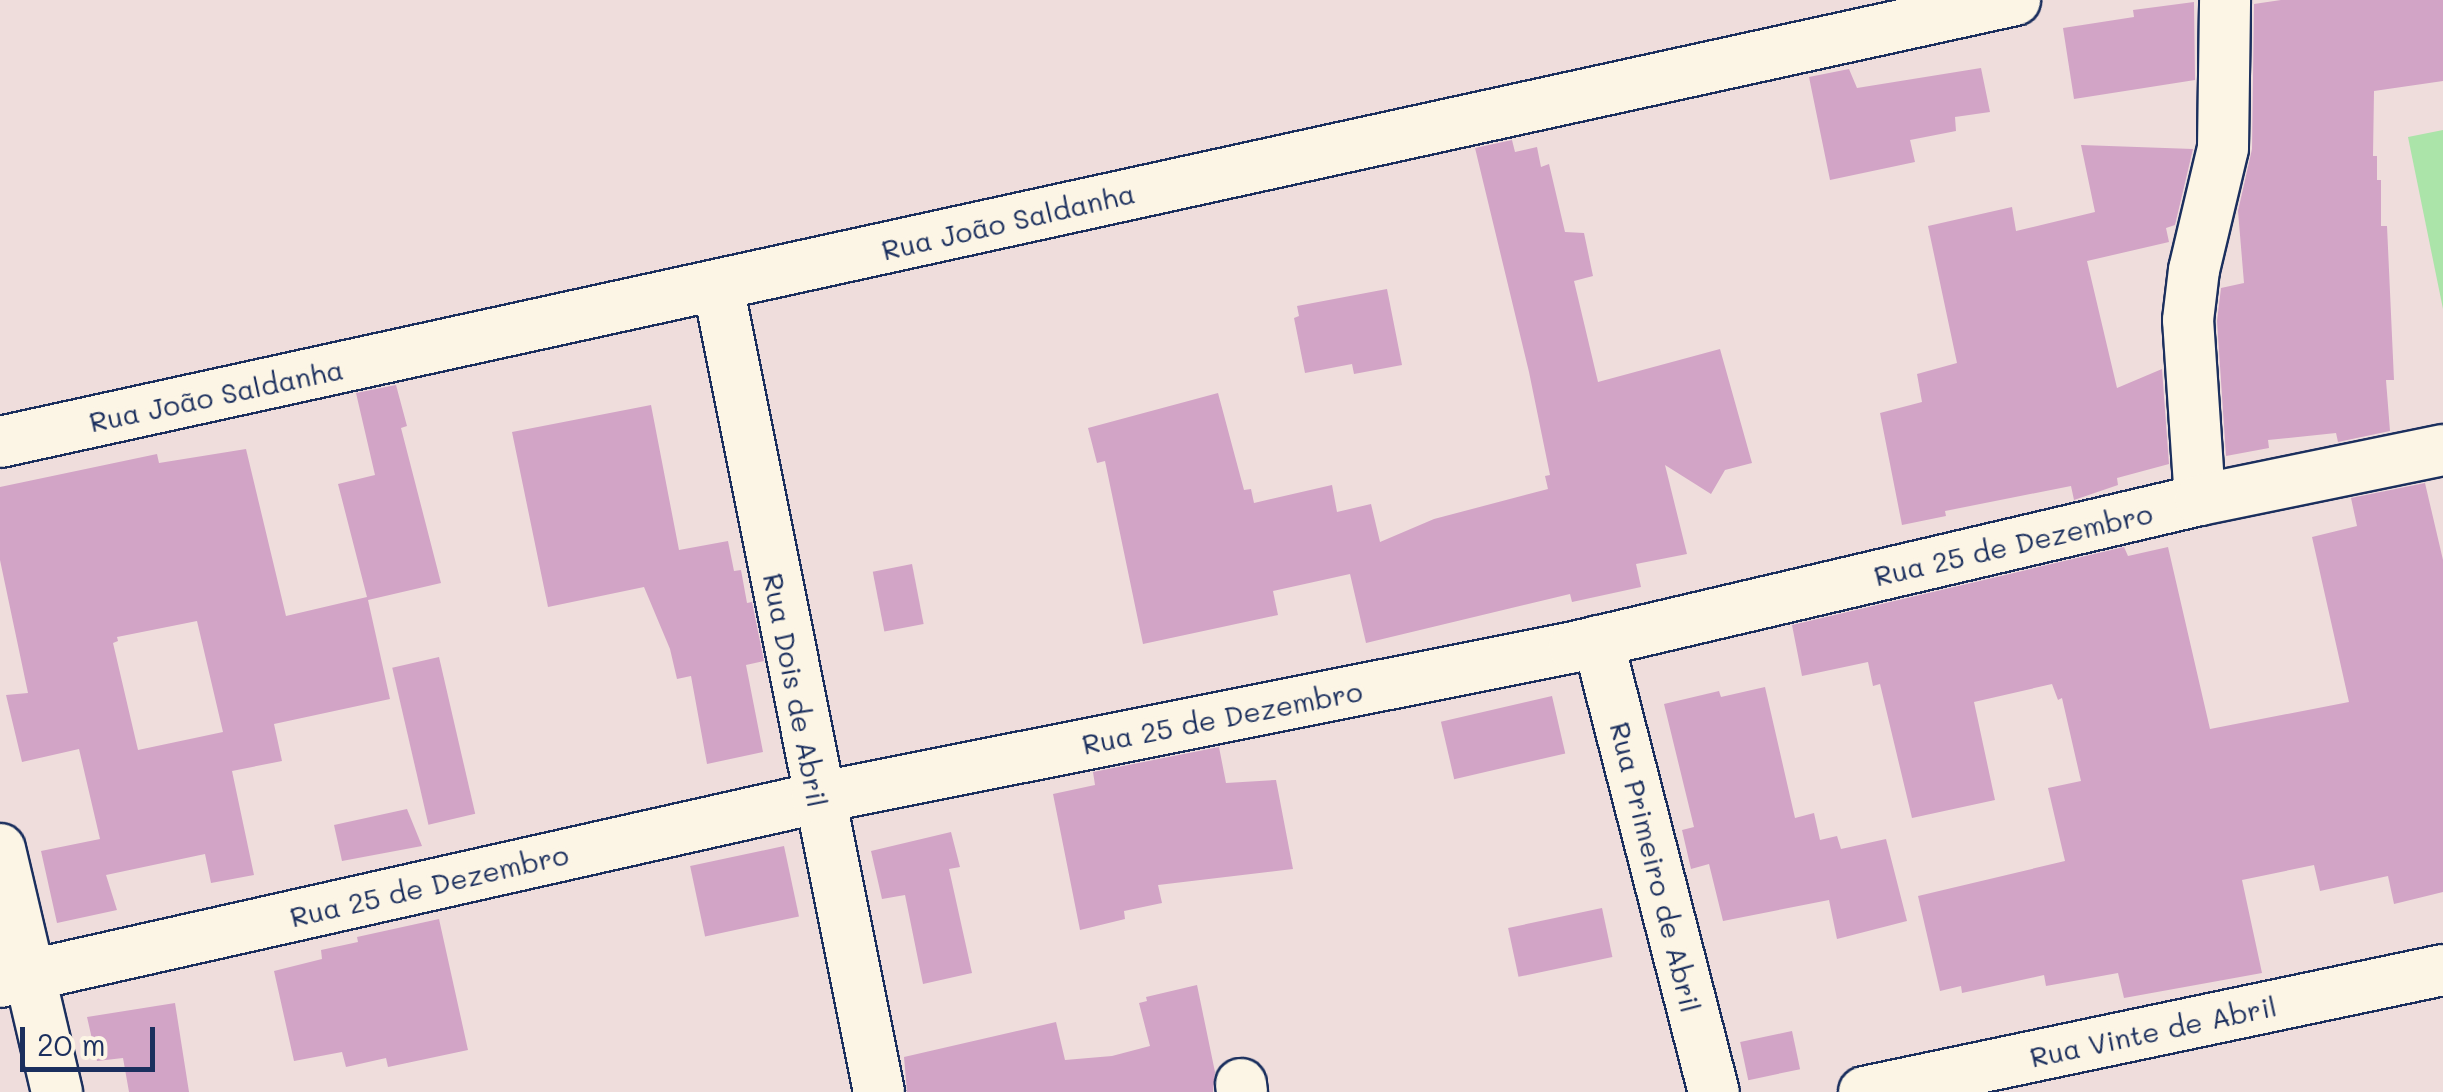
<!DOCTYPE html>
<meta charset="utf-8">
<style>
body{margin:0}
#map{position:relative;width:2443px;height:1092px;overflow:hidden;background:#efdddc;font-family:Mali,sans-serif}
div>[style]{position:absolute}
.green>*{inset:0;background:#abe4a9}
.building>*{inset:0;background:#d2a4c6;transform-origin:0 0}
.roads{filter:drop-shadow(2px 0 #1b2f5e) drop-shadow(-2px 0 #1b2f5e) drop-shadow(0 2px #1b2f5e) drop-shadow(0 -2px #1b2f5e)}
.minor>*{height:50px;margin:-25px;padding:0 25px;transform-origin:25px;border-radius:25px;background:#fcf5e5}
span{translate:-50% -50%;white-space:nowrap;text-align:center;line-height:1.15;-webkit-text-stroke:9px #fcf5e5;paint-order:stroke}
.street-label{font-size:28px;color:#1b2f5e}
.scale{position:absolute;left:20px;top:1027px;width:135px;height:45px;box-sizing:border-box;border:5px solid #1b2f5e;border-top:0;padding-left:12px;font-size:30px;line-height:35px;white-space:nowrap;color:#1b2f5e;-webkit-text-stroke:8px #fcf5e5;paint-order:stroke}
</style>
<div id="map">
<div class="green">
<div style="clip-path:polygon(2443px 130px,2443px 309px,2408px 137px)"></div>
</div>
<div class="building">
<div style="clip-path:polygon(2281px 0,2443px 0,2443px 81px,2374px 91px,2373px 156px,2377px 156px,2377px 180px,2381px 180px,2381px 226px,2387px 226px,2394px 380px,2386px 380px,2390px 431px,2338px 442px,2336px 433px,2268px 440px,2269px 448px,2226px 456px,2217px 321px,2221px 288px,2244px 283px,2238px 211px,2252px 149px,2254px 4px)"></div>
<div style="clip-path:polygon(2194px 2px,2195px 80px,2074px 99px,2063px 28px,2134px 17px,2133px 10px)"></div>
<div style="clip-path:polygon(1981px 68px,1990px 112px,1955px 117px,1956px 131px,1910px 140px,1915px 162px,1830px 180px,1809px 77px,1849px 69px,1857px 88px)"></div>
<div style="clip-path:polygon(1512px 140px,1515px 152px,1537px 147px,1541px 167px,1549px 164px,1565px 232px,1584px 233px,1593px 276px,1574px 281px,1598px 382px,1720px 349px,1752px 463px,1725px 470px,1711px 494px,1665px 465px,1687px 554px,1636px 564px,1641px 587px,1572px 602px,1570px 594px,1366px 643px,1350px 574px,1273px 591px,1278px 615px,1143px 644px,1105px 461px,1097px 463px,1088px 428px,1218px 393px,1244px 490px,1251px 489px,1254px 503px,1332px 485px,1337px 512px,1371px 504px,1380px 542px,1434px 519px,1548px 489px,1545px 476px,1550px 475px,1529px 372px,1475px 148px)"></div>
<div style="clip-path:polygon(2081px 145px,2193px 149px,2175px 225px,2166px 228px,2169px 242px,2087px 261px,2117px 388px,2162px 369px,2169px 464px,2117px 478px,2118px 485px,2074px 500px,2071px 486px,1945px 511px,1946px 516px,1902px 525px,1880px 413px,1922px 402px,1917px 374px,1957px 363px,1928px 226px,2012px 207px,2016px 231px,2095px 212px)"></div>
<div style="clip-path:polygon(1387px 289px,1402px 365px,1354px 374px,1352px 364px,1305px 373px,1294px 318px,1299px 316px,1297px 306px)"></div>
<div style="clip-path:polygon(evenodd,396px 385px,407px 426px,401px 428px,441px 583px,368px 600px,390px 699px,274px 724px,282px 761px,232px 771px,254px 875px,211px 883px,205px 854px,106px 875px,117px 910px,57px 923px,41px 851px,100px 839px,79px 749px,22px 762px,6px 695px,28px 693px,0 560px,0 487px,157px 454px,159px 463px,246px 449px,286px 616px,367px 597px,338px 484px,375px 475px,356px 393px,396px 385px,197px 621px,223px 732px,138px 750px,113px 643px,118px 641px,117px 637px,197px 621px)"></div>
<div style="clip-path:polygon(651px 405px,679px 550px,728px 541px,734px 571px,741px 570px,747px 603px,752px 602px,764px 661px,746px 665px,763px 752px,707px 764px,691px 676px,677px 679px,670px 649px,644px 587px,548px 607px,512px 432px)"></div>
<div style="clip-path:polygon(2425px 483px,2443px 560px,2443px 892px,2394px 904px,2388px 876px,2320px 891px,2314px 865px,2242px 880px,2262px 973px,2124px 998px,2118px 973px,2046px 986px,2044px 975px,1962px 993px,1961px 986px,1940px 991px,1918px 896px,2065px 861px,2048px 788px,2081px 781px,2062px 698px,2058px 700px,2052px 684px,1974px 702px,1995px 800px,1912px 818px,1880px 684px,1873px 686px,1868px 662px,1802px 676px,1792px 625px,2124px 547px,2128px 556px,2168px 547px,2210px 729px,2349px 702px,2312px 537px,2357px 526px,2351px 498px)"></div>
<div style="left:912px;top:564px;width:61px;height:40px;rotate:79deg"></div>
<div style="left:439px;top:657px;width:161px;height:48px;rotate:77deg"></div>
<div style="clip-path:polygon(1765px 687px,1795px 818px,1814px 813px,1820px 840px,1837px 836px,1841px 849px,1886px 839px,1907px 921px,1837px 939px,1829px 900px,1723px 921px,1709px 864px,1691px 869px,1682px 830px,1694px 827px,1664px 704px,1719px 691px,1721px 697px)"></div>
<div style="left:1552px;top:696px;width:59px;height:114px;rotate:77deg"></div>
<div style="clip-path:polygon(1219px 747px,1226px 783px,1276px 780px,1293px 869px,1158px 885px,1162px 903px,1124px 911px,1125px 919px,1080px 930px,1053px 794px,1095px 785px,1093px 772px)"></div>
<div style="clip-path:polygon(407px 809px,422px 846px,342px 861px,334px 825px)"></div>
<div style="clip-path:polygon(951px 832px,960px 867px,949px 869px,972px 973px,923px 984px,905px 895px,882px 899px,871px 851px)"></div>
<div style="left:784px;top:846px;width:72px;height:96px;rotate:78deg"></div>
<div style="left:1602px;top:908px;width:50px;height:96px;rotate:78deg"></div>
<div style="clip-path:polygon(439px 919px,468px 1050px,388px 1067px,386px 1058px,346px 1067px,342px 1052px,294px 1061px,274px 971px,322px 959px,321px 950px,358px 942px,357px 937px)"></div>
<div style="clip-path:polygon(1197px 985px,1215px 1072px,1213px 1092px,907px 1092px,904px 1057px,1056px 1022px,1065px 1060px,1112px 1056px,1150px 1046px,1139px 1003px,1147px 1001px,1146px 997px)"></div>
<div style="clip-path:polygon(175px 1003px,189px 1092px,129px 1092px,123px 1058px,97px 1061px,87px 1017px)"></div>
<div style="left:1792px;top:1031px;width:39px;height:53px;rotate:78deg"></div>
</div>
<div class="roads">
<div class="minor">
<div style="left:718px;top:286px;width:822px;rotate:78.7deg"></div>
<div style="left:0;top:442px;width:2063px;rotate:-12.37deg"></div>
<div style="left:2200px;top:500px;width:180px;rotate:-93.8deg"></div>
<div style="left:2188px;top:320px;width:50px;rotate:-83.2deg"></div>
<div style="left:2194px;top:270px;width:125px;rotate:-76.6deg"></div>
<div style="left:2223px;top:148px;width:148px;rotate:-89.2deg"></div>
<div style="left:1598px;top:641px;width:466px;rotate:75.6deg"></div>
<div style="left:0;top:849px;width:250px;rotate:76.8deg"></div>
<div style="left:0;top:982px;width:837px;rotate:-12.69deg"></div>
<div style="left:817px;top:798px;width:772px;rotate:-11.28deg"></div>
<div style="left:1574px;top:647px;width:643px;rotate:-13.22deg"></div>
<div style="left:2200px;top:500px;width:248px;rotate:-11.6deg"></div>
<div style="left:1241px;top:1084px;width:8px;rotate:83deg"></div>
<div style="left:1864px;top:1092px;width:592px;rotate:-11.9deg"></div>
</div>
</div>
<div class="street-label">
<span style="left:1008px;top:221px;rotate:-13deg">Rua João Saldanha</span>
<span style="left:216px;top:395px;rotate:-12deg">Rua João Saldanha</span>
<span style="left:2013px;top:544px;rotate:-13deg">Rua 25 de Dezembro</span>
<span style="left:796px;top:690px;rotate:79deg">Rua Dois de Abril</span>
<span style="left:1222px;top:717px;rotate:-11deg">Rua 25 de Dezembro</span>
<span style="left:1656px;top:867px;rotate:76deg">Rua Primeiro de Abril</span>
<span style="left:429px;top:885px;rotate:-13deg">Rua 25 de Dezembro</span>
<span style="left:2153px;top:1031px;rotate:-12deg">Rua Vinte de Abril</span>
</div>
<div class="scale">20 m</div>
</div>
